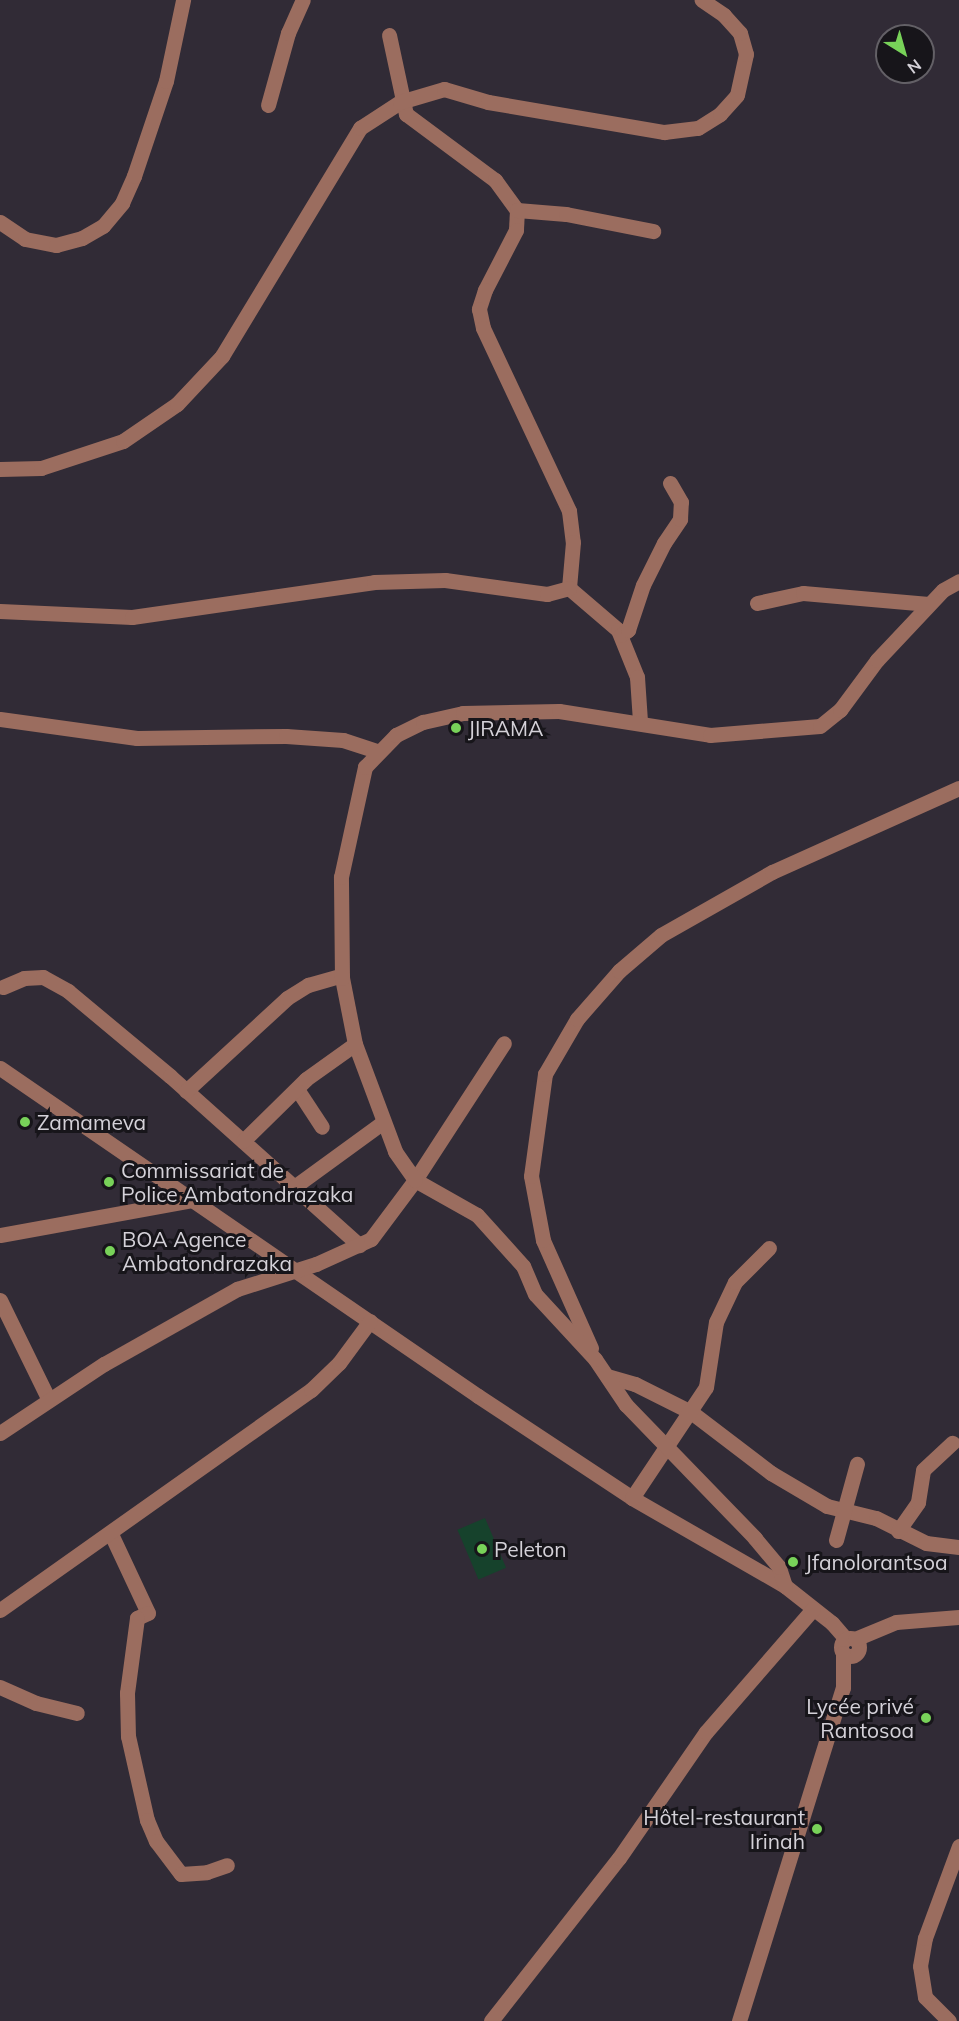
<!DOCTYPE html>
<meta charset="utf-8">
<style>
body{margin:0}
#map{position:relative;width:959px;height:2021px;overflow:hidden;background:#312b36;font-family:Mulish,sans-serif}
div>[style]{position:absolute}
.green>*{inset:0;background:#16422c;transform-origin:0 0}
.minor>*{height:15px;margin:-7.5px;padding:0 7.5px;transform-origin:7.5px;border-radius:7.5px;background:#9b6d5f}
.minor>.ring{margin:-7.5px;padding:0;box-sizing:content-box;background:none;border:15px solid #9b6d5f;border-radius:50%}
.dots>*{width:16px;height:16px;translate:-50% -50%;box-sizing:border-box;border:3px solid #17151a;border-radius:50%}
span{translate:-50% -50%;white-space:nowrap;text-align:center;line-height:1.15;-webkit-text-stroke:6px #17151a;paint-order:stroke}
.poi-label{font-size:21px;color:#d4d1d8}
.left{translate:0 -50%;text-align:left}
.right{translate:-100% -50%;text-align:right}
.north{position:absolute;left:875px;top:24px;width:60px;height:60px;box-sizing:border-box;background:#17151a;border:2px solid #636066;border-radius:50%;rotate:143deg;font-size:16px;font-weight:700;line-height:24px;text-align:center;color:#d4d1d8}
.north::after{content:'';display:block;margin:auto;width:21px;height:27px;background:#78d259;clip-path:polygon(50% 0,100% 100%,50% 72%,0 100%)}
</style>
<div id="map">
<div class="green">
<div style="left:485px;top:1518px;width:54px;height:30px;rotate:67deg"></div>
</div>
<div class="minor">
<div style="left:389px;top:35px;width:81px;rotate:77.9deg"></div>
<div style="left:406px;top:114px;width:111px;rotate:36.6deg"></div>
<div style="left:495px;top:180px;width:37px;rotate:54deg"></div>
<div style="left:517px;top:210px;width:20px;rotate:93deg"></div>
<div style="left:516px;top:230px;width:68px;rotate:117.3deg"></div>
<div style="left:485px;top:290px;width:20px;rotate:108deg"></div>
<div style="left:479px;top:309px;width:19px;rotate:78deg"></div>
<div style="left:483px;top:328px;width:202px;rotate:64.8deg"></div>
<div style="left:569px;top:511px;width:31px;rotate:83deg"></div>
<div style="left:573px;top:542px;width:46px;rotate:95deg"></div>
<div style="left:268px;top:105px;width:75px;rotate:-74.5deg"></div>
<div style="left:288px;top:33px;width:36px;rotate:-66deg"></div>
<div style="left:517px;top:210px;width:49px;rotate:4.7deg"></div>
<div style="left:566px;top:214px;width:89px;rotate:11.1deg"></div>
<div style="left:0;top:222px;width:30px;rotate:34deg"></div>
<div style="left:25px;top:239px;width:32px;rotate:11deg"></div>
<div style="left:56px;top:245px;width:27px;rotate:-15deg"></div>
<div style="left:82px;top:238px;width:24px;rotate:-30deg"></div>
<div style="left:103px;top:226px;width:30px;rotate:-50deg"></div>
<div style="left:122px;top:203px;width:30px;rotate:-66deg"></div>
<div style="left:134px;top:176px;width:100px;rotate:-71.4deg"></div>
<div style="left:166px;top:81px;width:83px;rotate:-78.1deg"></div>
<div style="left:0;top:469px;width:41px;rotate:-1.4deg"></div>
<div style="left:41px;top:468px;width:86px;rotate:-18.2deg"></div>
<div style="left:123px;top:441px;width:65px;rotate:-34.4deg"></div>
<div style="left:177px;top:404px;width:66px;rotate:-46.8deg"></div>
<div style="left:222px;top:356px;width:267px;rotate:-58.8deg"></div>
<div style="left:360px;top:128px;width:48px;rotate:-33deg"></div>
<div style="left:400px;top:102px;width:46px;rotate:-16.5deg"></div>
<div style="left:444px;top:89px;width:46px;rotate:16.5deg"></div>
<div style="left:488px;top:102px;width:179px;rotate:9.7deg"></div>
<div style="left:664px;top:132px;width:34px;rotate:-7deg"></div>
<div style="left:698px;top:128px;width:26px;rotate:-32deg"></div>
<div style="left:720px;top:114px;width:25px;rotate:-48deg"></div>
<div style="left:737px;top:95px;width:42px;rotate:-77.6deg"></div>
<div style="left:746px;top:54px;width:22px;rotate:-106deg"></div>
<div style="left:740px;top:33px;width:24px;rotate:-132deg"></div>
<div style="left:724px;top:15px;width:27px;rotate:-146deg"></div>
<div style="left:569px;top:588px;width:65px;rotate:40.6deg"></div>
<div style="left:618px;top:630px;width:51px;rotate:68deg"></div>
<div style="left:637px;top:677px;width:44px;rotate:86.1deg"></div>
<div style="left:757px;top:603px;width:47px;rotate:-12.3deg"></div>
<div style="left:803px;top:593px;width:126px;rotate:5deg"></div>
<div style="left:0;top:611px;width:132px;rotate:2.6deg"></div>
<div style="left:132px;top:617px;width:245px;rotate:-8.2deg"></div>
<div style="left:374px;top:582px;width:71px;rotate:-1.6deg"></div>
<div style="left:445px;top:580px;width:103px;rotate:7.8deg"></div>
<div style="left:547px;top:594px;width:23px;rotate:-15deg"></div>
<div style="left:621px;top:635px;width:9px;rotate:-36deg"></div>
<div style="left:628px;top:630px;width:47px;rotate:-71.6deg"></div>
<div style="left:643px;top:585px;width:47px;rotate:-63.4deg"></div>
<div style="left:664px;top:543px;width:29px;rotate:-56deg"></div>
<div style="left:680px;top:519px;width:17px;rotate:-87deg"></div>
<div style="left:681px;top:502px;width:22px;rotate:-120deg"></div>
<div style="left:0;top:719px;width:138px;rotate:7.9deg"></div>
<div style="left:137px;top:738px;width:149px;rotate:-0.8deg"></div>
<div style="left:286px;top:736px;width:57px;rotate:4deg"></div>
<div style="left:343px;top:740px;width:35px;rotate:18deg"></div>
<div style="left:3px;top:987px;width:23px;rotate:-23deg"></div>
<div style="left:24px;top:978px;width:19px;rotate:-3deg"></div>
<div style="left:43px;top:977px;width:29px;rotate:29deg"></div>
<div style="left:68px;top:991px;width:133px;rotate:39.8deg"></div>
<div style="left:170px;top:1076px;width:254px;rotate:41.8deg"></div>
<div style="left:0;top:1068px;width:580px;rotate:34.46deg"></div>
<div style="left:478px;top:1396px;width:185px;rotate:33.5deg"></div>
<div style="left:632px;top:1498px;width:177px;rotate:29.9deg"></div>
<div style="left:785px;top:1586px;width:60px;rotate:38.2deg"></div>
<div style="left:832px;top:1623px;width:21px;rotate:49deg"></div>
<div style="left:297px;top:1089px;width:45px;rotate:56.7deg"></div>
<div style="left:186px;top:1091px;width:137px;rotate:-42.6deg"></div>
<div style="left:287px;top:998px;width:25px;rotate:-32deg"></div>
<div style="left:308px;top:985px;width:35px;rotate:-16deg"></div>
<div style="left:243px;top:1141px;width:88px;rotate:-44.5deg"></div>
<div style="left:306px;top:1079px;width:60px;rotate:-35.5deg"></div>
<div style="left:294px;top:1187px;width:110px;rotate:-36.1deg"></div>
<div style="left:0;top:1235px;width:195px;rotate:-10.3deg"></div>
<div style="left:0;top:1300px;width:111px;rotate:63.9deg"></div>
<div style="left:591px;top:1348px;width:118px;rotate:-114deg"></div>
<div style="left:543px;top:1240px;width:65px;rotate:-100.6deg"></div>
<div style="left:531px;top:1176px;width:103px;rotate:-82.2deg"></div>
<div style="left:545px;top:1074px;width:64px;rotate:-59.8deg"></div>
<div style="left:577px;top:1019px;width:64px;rotate:-48.8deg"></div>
<div style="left:619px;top:971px;width:55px;rotate:-40.6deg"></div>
<div style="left:661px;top:935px;width:128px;rotate:-29.6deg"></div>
<div style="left:772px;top:872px;width:205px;rotate:-24.2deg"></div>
<div style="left:607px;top:1376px;width:29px;rotate:16deg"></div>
<div style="left:635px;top:1384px;width:63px;rotate:26.6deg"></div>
<div style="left:691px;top:1412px;width:101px;rotate:37.3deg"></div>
<div style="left:771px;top:1473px;width:65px;rotate:30.5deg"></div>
<div style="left:827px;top:1506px;width:50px;rotate:13.8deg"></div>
<div style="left:876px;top:1518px;width:56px;rotate:26.6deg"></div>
<div style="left:926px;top:1543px;width:33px;rotate:7deg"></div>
<div style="left:0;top:1433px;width:125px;rotate:-33.6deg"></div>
<div style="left:104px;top:1364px;width:153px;rotate:-29.4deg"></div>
<div style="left:237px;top:1289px;width:83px;rotate:-17.6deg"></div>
<div style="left:316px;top:1264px;width:60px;rotate:-24.4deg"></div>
<div style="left:371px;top:1239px;width:74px;rotate:-53.3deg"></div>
<div style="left:415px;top:1180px;width:163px;rotate:-57deg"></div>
<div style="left:632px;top:1498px;width:133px;rotate:-56.3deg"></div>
<div style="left:706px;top:1387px;width:66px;rotate:-81.3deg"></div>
<div style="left:716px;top:1322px;width:44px;rotate:-64.6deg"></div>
<div style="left:735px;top:1282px;width:48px;rotate:-45deg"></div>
<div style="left:898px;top:1531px;width:35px;rotate:-55deg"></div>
<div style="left:918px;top:1502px;width:32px;rotate:-81deg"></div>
<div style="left:923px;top:1470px;width:40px;rotate:-43deg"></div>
<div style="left:111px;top:1534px;width:87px;rotate:64.9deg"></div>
<div style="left:148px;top:1613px;width:12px;rotate:156deg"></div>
<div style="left:137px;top:1618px;width:76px;rotate:97.6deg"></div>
<div style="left:127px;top:1693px;width:43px;rotate:88.7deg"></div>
<div style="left:128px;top:1736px;width:86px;rotate:77.3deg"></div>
<div style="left:147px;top:1820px;width:23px;rotate:67deg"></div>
<div style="left:156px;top:1841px;width:41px;rotate:52.9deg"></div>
<div style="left:181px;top:1874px;width:26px;rotate:-4deg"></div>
<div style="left:207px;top:1872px;width:21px;rotate:-19deg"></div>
<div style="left:836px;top:1540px;width:79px;rotate:-74.6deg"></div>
<div style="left:785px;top:1586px;width:20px;rotate:-108deg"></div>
<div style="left:779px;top:1567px;width:38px;rotate:-130deg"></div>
<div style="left:755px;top:1538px;width:185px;rotate:-134.1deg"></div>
<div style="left:626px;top:1405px;width:55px;rotate:-124deg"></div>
<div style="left:595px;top:1359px;width:88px;rotate:-132.7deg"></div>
<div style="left:535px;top:1294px;width:30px;rotate:-113deg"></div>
<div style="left:523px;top:1266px;width:69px;rotate:-132deg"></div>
<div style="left:477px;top:1215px;width:71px;rotate:-150.6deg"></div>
<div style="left:415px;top:1180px;width:35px;rotate:-125deg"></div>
<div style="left:395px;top:1151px;width:114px;rotate:-110.5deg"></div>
<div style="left:355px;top:1044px;width:67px;rotate:-101.1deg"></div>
<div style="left:342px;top:978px;width:101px;rotate:-90.6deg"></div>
<div style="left:341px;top:877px;width:113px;rotate:-77.7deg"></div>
<div style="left:365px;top:767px;width:45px;rotate:-45.9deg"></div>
<div style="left:396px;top:735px;width:30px;rotate:-26deg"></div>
<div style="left:423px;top:722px;width:41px;rotate:-12.7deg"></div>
<div style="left:463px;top:713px;width:96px;rotate:-1.2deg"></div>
<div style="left:559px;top:711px;width:153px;rotate:9deg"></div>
<div style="left:710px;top:735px;width:110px;rotate:-4.7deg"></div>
<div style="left:820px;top:726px;width:26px;rotate:-39deg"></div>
<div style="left:840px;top:710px;width:62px;rotate:-53.5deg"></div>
<div style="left:877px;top:660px;width:96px;rotate:-46.7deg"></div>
<div style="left:943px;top:590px;width:18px;rotate:-29deg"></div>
<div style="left:0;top:1610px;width:381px;rotate:-35.3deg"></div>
<div style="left:311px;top:1390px;width:39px;rotate:-44deg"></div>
<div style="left:339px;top:1363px;width:52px;rotate:-53.6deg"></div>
<div class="ring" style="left:841px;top:1638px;width:3px;height:3px"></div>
<div style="left:855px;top:1639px;width:44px;rotate:-22.5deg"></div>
<div style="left:896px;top:1622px;width:63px;rotate:-4.5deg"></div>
<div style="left:0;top:1687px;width:39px;rotate:24deg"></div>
<div style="left:36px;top:1703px;width:42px;rotate:13.7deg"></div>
<div style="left:491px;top:2021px;width:207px;rotate:-51.9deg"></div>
<div style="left:619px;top:1858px;width:153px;rotate:-55.4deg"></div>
<div style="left:706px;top:1732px;width:163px;rotate:-49deg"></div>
<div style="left:739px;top:2021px;width:349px;rotate:-72.7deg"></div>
<div style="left:843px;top:1688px;width:35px;rotate:-90deg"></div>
<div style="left:949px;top:2021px;width:34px;rotate:-135deg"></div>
<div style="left:925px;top:1997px;width:31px;rotate:-99deg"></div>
<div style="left:920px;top:1966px;width:28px;rotate:-80deg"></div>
<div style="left:925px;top:1938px;width:98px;rotate:-69.7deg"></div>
</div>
<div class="dots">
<div style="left:456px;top:728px;background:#78d259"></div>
<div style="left:25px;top:1122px;background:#78d259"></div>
<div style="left:109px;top:1182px;background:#78d259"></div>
<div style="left:110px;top:1251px;background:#78d259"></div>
<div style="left:482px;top:1549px;background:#78d259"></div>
<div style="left:793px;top:1562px;background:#78d259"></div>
<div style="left:926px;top:1718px;background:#78d259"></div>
<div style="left:817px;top:1829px;background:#78d259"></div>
</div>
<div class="poi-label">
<span class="left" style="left:468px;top:728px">JIRAMA</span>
<span class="left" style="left:37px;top:1122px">Zamameva</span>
<span class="left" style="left:121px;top:1182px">Commissariat de<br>Police Ambatondrazaka</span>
<span class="left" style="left:122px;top:1251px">BOA Agence<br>Ambatondrazaka</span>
<span class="left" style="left:494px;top:1549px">Peleton</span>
<span class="left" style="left:805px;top:1562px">Jfanolorantsoa</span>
<span class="right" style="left:914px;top:1718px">Lycée privé<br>Rantosoa</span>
<span class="right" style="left:805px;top:1829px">Hôtel-restaurant<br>Irinah</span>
</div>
<div class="north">N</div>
</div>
